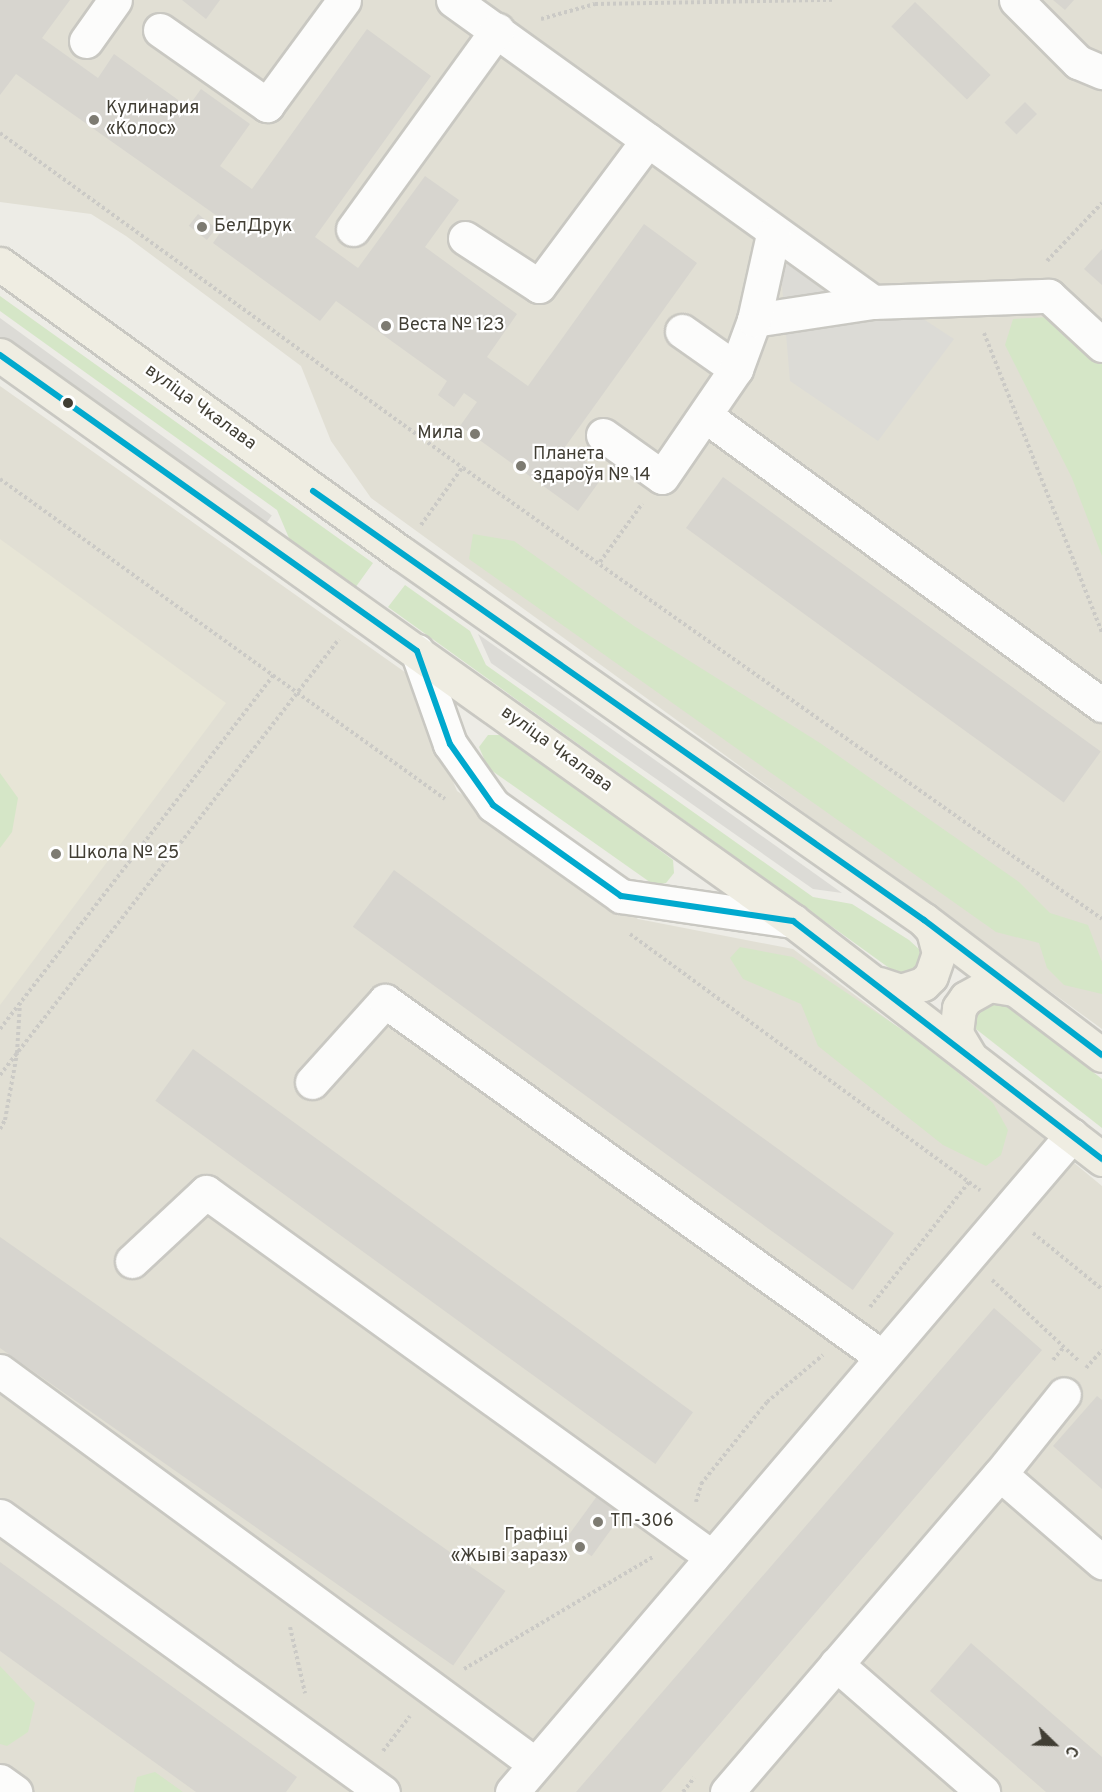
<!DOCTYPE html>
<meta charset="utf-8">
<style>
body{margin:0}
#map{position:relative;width:1102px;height:1792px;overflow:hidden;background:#edece6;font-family:Overpass,sans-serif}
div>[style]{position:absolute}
.residential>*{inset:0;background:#e1dfd4}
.education>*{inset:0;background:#e7e5d6}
.green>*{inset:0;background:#d5e6c7}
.parking>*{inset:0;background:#dcdbd6;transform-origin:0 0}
.building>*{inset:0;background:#d7d5cf;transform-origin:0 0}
.path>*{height:4px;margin-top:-2px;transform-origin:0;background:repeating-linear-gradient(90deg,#cbcac6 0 3px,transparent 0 6px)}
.roads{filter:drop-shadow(2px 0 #c9c8c2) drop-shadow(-2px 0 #c9c8c2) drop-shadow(0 2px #c9c8c2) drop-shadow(0 -2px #c9c8c2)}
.minor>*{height:33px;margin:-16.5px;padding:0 16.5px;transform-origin:16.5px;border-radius:16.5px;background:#fcfcfb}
.major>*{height:33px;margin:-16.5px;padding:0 16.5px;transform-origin:16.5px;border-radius:16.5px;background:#efede2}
.bus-1>*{height:6px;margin:-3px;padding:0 3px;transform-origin:3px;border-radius:3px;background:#00a9ce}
.dots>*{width:16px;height:16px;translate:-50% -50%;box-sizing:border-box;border:3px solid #fff;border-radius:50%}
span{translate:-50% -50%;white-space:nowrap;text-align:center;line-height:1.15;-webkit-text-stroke:4.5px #fff;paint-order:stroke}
.poi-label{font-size:18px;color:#413e34}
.left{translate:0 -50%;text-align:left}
.right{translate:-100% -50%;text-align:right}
.street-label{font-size:18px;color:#413e34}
.north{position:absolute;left:1024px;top:1714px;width:60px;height:60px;-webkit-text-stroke:4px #fff;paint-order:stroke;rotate:113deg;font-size:16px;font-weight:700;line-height:24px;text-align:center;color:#413e34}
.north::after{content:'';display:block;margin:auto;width:21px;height:27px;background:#413e34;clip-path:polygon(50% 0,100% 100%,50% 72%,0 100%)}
</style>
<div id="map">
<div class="residential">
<div style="clip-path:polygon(0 0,1102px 0,1102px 1029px,371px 498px,331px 441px,301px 366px,126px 236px,91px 214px,0 202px)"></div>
<div style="clip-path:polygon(0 386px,409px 675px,457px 791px,638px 919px,793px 949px,1020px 1118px,1102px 1186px,1102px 1792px,0 1792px)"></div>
</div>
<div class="education">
<div style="clip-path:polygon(0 539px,226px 703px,0 1005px)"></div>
</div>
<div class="green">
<div style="clip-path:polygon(0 296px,373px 563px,355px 588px,292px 545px,277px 510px,0 311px)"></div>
<div style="clip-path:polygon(1050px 317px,1102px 362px,1102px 556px,1072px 478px,1005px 345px,1013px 319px)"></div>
<div style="clip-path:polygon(473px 534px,514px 541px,634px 626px,820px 743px,1019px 882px,1050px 913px,1088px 925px,1102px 962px,1102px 994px,1064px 985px,1047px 968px,1039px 943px,996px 932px,469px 559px)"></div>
<div style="clip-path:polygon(405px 585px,470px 631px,486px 665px,813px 897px,852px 904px,909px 940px,920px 950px,919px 965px,909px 974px,892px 970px,388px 607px)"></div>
<div style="clip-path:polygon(488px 735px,505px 735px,673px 860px,674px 873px,666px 883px,654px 885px,488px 768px,479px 747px)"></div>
<div style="clip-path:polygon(0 773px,18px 798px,12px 832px,0 848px)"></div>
<div style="clip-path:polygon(740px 947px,793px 957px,931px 1049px,993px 1103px,1008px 1130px,1001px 1155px,986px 1166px,943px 1145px,818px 1046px,801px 1004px,743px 979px,730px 958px)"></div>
<div style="clip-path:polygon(997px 997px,1102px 1079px,1102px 1128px,976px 1029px,972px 1014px,976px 1005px)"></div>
<div style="clip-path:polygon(0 1666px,35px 1703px,28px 1732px,7px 1746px,0 1744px)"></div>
<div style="clip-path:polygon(155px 1772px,183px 1792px,134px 1792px,137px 1777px)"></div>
</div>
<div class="parking">
<div style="clip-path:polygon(804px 241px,954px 339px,878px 441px,790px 381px,781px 273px)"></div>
<div style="left:0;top:318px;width:336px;height:18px;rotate:36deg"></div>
<div style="clip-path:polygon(478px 634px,842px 893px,813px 889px,491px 663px)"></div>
</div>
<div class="building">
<div style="clip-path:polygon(0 0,70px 0,42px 38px,98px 78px,114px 54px,188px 107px,201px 89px,250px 124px,220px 166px,252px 189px,367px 29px,431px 76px,315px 237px,358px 268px,425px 176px,459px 200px,425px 247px,517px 314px,487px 357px,528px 386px,644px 224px,697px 263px,565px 447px,604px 475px,578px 511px,460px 426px,477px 402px,464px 393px,454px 407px,438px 395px,447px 381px,336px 301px,320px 321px,213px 243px,227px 223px,16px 74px,0 95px)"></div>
<div style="clip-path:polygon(182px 0,220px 0,206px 19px)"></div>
<div style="clip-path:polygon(1053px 0,1074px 0,1065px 10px)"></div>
<div style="left:915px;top:2px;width:105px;height:34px;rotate:44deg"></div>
<div style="left:1025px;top:102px;width:17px;height:29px;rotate:45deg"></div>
<div style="left:198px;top:214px;width:23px;height:15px;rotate:38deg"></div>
<div style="clip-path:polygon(1102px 249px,1102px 285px,1084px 269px)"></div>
<div style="left:723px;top:477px;width:467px;height:63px;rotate:36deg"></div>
<div style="left:394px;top:870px;width:618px;height:70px;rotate:36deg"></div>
<div style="left:193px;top:1049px;width:618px;height:64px;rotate:36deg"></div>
<div style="left:0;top:1237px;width:617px;height:91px;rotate:35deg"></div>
<div style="clip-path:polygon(994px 1308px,1042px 1350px,835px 1590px,661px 1792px,576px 1792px)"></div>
<div style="clip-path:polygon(1097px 1396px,1102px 1400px,1102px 1489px,1053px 1446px)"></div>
<div style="left:600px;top:1492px;width:31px;height:57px;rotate:36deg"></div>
<div style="clip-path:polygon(0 1562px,297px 1777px,286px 1792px,196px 1792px,0 1651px)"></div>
<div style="clip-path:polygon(971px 1643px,1102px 1757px,1102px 1792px,1046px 1792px,930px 1691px)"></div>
</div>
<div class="path">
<div style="left:541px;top:19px;width:56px;rotate:-15.5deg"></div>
<div style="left:595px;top:4px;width:240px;rotate:-1deg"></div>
<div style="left:0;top:133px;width:571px;rotate:35.89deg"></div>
<div style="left:463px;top:468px;width:782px;rotate:35.21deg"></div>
<div style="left:1047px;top:261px;width:80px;rotate:-46.5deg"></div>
<div style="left:984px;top:333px;width:322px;rotate:68.5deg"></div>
<div style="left:0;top:479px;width:548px;rotate:35.72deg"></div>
<div style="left:421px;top:525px;width:70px;rotate:-54.3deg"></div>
<div style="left:600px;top:562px;width:72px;rotate:-54.1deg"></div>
<div style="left:630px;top:934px;width:434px;rotate:36.2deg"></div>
<div style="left:0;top:1029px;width:448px;rotate:-52.3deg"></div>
<div style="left:0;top:1075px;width:552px;rotate:-52.13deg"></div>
<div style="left:0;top:1129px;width:10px;rotate:-61deg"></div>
<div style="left:5px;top:1120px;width:68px;rotate:-79.8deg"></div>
<div style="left:17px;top:1053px;width:50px;rotate:-86.6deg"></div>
<div style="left:1033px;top:1233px;width:89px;rotate:39.1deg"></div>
<div style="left:992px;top:1280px;width:119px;rotate:43deg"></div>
<div style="left:870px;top:1307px;width:161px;rotate:-51.6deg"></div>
<div style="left:1053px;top:1360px;width:17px;rotate:-50deg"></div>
<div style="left:1086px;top:1368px;width:24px;rotate:-48deg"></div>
<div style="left:696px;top:1502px;width:19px;rotate:-74deg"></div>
<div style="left:701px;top:1484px;width:105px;rotate:-51.2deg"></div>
<div style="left:767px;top:1402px;width:73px;rotate:-40deg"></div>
<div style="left:290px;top:1627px;width:68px;rotate:77.2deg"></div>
<div style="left:464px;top:1669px;width:221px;rotate:-30.7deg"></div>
<div style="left:383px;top:1751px;width:44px;rotate:-52.4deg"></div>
<div style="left:683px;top:1792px;width:18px;rotate:-52deg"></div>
</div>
<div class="roads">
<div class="minor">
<div style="left:453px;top:0;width:517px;rotate:35.72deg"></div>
<div style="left:1016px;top:0;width:88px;rotate:45deg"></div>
<div style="left:1078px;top:62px;width:26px;rotate:23deg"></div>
<div style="left:160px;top:30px;width:131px;rotate:35deg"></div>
<div style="left:267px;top:105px;width:130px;rotate:-53.7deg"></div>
<div style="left:86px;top:41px;width:50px;rotate:-54.7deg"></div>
<div style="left:353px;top:229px;width:246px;rotate:-54.1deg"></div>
<div style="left:465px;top:238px;width:88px;rotate:33deg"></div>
<div style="left:539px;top:286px;width:182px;rotate:-53.3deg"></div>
<div style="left:754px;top:320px;width:120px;rotate:-8.6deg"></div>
<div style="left:873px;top:302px;width:176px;rotate:-2deg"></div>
<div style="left:1049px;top:296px;width:72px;rotate:42.8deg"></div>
<div style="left:682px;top:331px;width:66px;rotate:35.1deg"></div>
<div style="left:707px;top:417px;width:489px;rotate:36.1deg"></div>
<div style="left:603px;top:435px;width:72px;rotate:35.4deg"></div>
<div style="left:662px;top:477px;width:131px;rotate:-55.6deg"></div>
<div style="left:736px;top:369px;width:52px;rotate:-69.8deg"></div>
<div style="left:754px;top:320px;width:88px;rotate:-77.5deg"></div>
<div style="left:417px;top:651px;width:99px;rotate:70.5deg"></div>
<div style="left:450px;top:744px;width:75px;rotate:54.8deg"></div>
<div style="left:493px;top:805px;width:157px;rotate:35.4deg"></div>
<div style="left:621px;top:896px;width:174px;rotate:8.3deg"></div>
<div style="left:312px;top:1082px;width:109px;rotate:-48deg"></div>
<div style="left:385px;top:1001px;width:611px;rotate:35.61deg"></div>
<div style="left:132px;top:1261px;width:101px;rotate:-43deg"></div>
<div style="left:206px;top:1192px;width:624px;rotate:35.8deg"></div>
<div style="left:0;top:1371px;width:664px;rotate:36.3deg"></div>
<div style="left:1000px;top:1474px;width:102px;rotate:-51.3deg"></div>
<div style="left:0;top:1516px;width:472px;rotate:35.8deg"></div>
<div style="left:836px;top:1664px;width:195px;rotate:41deg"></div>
<div style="left:0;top:1781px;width:19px;rotate:36deg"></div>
<div style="left:512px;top:1792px;width:863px;rotate:-49.56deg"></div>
<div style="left:727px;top:1792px;width:419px;rotate:-49.4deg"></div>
<div style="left:1000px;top:1474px;width:135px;rotate:40.8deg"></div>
</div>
<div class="major">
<div style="left:0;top:264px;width:494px;rotate:35.8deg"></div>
<div style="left:401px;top:553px;width:639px;rotate:35.06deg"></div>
<div style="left:924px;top:920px;width:223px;rotate:37.2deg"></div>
<div style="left:0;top:355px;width:974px;rotate:35.52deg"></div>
<div style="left:793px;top:921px;width:390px;rotate:37.6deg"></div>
<div style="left:879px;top:984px;width:23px;rotate:18deg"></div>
<div style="left:901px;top:991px;width:23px;rotate:-18deg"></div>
<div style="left:923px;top:984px;width:11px;rotate:-45deg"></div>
<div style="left:931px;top:976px;width:24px;rotate:-71deg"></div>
<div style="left:939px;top:953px;width:24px;rotate:-105deg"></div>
<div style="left:933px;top:930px;width:13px;rotate:-132deg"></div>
<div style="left:969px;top:1055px;width:26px;rotate:-121deg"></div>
<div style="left:956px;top:1033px;width:25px;rotate:-83deg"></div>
<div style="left:959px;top:1008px;width:12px;rotate:-55deg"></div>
<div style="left:966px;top:998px;width:26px;rotate:-29deg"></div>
<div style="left:989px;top:985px;width:25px;rotate:9deg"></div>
</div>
</div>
<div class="bus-1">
<div style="left:0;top:355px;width:511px;rotate:35.37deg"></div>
<div style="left:417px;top:651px;width:99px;rotate:70.5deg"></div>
<div style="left:450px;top:744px;width:75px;rotate:54.8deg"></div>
<div style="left:493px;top:805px;width:157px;rotate:35.4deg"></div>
<div style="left:621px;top:896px;width:174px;rotate:8.3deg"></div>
<div style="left:793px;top:921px;width:390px;rotate:37.6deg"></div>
<div style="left:313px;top:491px;width:747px;rotate:35.07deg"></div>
<div style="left:924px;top:920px;width:223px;rotate:37.2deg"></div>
</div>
<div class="dots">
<div style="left:94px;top:120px;background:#7d7b72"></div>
<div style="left:202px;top:227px;background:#7d7b72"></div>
<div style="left:386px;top:326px;background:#7d7b72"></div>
<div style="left:68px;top:403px;background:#413e34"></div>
<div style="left:475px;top:434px;background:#7d7b72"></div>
<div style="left:521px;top:466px;background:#7d7b72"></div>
<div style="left:56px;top:854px;background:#7d7b72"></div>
<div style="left:598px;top:1522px;background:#7d7b72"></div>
<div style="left:580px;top:1547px;background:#7d7b72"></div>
</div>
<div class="poi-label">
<span class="left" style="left:106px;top:120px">Кулинария<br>«Колос»</span>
<span class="left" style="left:214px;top:227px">БелДрук</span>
<span class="left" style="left:398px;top:326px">Веста № 123</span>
<span class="right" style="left:463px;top:434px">Мила</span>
<span class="left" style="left:533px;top:466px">Планета<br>здароўя № 14</span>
<span class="left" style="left:68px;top:854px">Школа № 25</span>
<span class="left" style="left:610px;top:1522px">ТП-306</span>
<span class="right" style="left:568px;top:1547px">Графіці<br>«Жыві зараз»</span>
</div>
<div class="street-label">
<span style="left:200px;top:408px;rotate:36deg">вуліца Чкалава</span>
<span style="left:556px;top:750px;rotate:36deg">вуліца Чкалава</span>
</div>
<div class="north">С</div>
</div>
